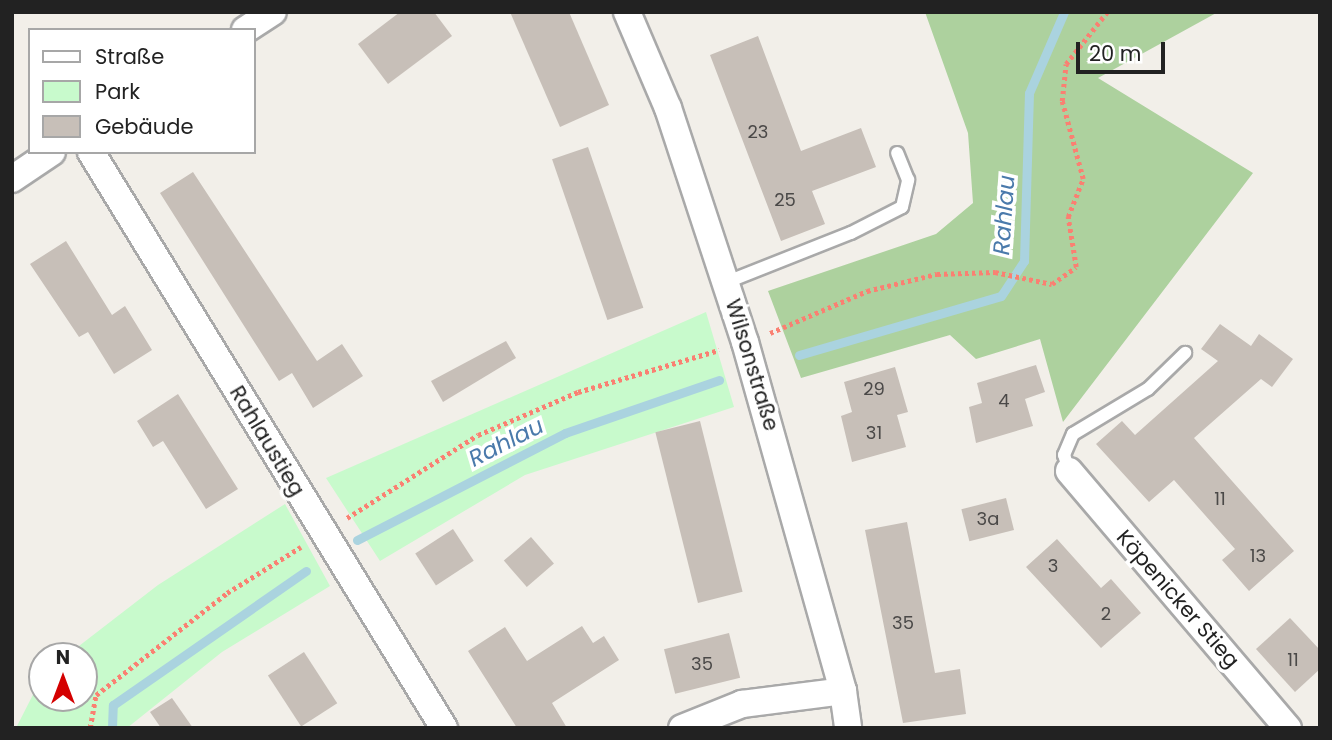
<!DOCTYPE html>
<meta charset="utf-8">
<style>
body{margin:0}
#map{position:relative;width:1332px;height:740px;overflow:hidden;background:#f2efe9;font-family:Poppins,sans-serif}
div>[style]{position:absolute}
.forest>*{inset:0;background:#add19e}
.park>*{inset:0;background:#c8facc}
.stream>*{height:9px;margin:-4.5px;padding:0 4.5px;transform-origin:4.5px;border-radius:4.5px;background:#aad3df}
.building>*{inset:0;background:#c7bfb8;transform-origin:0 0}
.path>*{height:4.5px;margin-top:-2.25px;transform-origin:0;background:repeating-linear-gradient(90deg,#fa8072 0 3.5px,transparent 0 7px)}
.roads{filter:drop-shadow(2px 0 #a9a9a9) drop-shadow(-2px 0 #a9a9a9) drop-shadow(0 2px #a9a9a9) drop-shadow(0 -2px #a9a9a9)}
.lane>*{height:12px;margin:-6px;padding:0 6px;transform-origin:6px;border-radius:6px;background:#fff}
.street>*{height:26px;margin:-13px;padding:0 13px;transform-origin:13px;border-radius:13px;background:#fff}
span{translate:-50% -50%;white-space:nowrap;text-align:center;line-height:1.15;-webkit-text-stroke:7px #fff;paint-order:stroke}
.number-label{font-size:18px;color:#4b4948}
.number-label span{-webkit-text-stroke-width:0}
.street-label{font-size:21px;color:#222}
.water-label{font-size:23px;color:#4a7aab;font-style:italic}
.frame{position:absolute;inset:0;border:14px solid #222;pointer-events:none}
.legend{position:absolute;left:28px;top:28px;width:228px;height:126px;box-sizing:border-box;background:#fff;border:2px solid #a7a7a7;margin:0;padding:9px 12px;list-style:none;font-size:21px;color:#222}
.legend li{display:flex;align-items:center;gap:14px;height:35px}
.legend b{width:35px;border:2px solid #a7a7a7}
.north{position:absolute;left:28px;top:642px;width:70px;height:70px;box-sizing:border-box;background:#fff;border:2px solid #a7a7a7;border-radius:50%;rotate:0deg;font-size:19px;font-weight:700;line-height:28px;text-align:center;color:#222}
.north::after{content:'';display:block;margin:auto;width:24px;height:32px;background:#d40000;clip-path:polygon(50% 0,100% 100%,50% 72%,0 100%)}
.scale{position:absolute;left:1076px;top:42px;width:89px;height:32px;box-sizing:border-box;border:4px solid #222;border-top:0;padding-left:9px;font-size:21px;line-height:24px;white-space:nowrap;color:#222;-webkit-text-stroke:5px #fff;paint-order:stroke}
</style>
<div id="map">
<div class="forest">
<div style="clip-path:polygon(925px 12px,1218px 12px,1098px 78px,1253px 173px,1063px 422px,1040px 339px,976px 359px,950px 335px,801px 378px,768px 291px,936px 234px,973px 203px,968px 133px)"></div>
</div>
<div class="park">
<div style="clip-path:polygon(706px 312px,734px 407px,525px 475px,380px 561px,326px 478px)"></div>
<div style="clip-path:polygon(285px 504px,330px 586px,222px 652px,127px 728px,16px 728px,42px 677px,42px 698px,84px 698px,84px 656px,66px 656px,158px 585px)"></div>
</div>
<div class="stream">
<div style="left:799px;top:355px;width:210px;rotate:-16.3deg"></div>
<div style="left:1001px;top:296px;width:42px;rotate:-56.7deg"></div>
<div style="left:1024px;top:261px;width:168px;rotate:-88.3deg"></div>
<div style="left:1029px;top:93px;width:88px;rotate:-66.6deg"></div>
<div style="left:357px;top:540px;width:234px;rotate:-27.2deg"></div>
<div style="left:565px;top:433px;width:163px;rotate:-19deg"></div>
<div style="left:112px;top:728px;width:23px;rotate:-88deg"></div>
<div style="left:113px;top:705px;width:235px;rotate:-34.8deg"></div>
</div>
<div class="building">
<div style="clip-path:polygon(400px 12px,434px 12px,452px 36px,388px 84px,358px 44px)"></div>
<div style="clip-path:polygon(510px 12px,569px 12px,609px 105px,560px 127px)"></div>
<div style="clip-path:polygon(758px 36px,801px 151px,861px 128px,876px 167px,812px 191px,825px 224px,781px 241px,710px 55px)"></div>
<div style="left:588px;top:147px;width:170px;height:38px;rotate:71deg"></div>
<div style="clip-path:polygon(193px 172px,317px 361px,342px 344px,363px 376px,313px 408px,292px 373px,279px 381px,160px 193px)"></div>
<div style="clip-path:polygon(66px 241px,112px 315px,125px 306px,152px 350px,114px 374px,88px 332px,79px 337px,30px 264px)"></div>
<div style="clip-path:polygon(1220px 324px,1251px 346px,1259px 334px,1293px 359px,1272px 387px,1261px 379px,1194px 438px,1294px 551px,1249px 591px,1222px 560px,1235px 549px,1174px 480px,1149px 502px,1096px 444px,1122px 421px,1135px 435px,1218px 361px,1201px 349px)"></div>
<div style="clip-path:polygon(506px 341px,516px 358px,443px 402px,431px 381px)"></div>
<div style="clip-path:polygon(1036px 365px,1045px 392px,1025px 399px,1033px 426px,976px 443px,969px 407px,982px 403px,977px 383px)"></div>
<div style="clip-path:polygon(895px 367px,908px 412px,897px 415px,906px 447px,852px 462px,841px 416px,852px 412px,844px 382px)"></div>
<div style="clip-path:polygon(178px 394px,238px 489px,206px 509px,163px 441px,153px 447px,137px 421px)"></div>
<div style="left:700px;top:421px;width:176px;height:46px;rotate:76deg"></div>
<div style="left:1006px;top:498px;width:33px;height:46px;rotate:76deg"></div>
<div style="clip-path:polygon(907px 522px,935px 673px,960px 669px,966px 714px,903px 723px,865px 530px)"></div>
<div style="left:453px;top:529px;width:38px;height:45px;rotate:57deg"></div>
<div style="left:531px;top:537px;width:35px;height:36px;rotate:49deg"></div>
<div style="clip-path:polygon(1057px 539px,1101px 588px,1111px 579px,1141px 613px,1101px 648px,1026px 567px)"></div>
<div style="clip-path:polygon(1290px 618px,1320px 650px,1320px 669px,1295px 692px,1256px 649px)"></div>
<div style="clip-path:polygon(582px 626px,593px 643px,604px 636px,619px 660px,552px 703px,567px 728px,517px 728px,468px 651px,505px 627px,527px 661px)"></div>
<div style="left:729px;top:633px;width:46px;height:67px;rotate:76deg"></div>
<div style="left:304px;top:652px;width:61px;height:43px;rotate:57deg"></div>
<div style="clip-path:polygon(172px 698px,193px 728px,161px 728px,150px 712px)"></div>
</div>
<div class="path">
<div style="left:770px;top:333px;width:106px;rotate:-23.4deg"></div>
<div style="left:867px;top:291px;width:72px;rotate:-13.7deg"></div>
<div style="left:937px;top:274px;width:58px;rotate:-2deg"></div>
<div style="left:995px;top:272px;width:58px;rotate:11.9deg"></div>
<div style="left:1052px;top:284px;width:29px;rotate:-35deg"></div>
<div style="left:1076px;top:267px;width:51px;rotate:-99.1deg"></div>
<div style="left:1068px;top:217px;width:41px;rotate:-68.5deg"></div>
<div style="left:1083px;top:179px;width:81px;rotate:-105.1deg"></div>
<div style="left:1062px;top:101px;width:37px;rotate:-84deg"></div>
<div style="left:1066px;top:64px;width:66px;rotate:-51.7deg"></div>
<div style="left:347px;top:518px;width:155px;rotate:-32.4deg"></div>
<div style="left:478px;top:435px;width:109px;rotate:-23.3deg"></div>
<div style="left:578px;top:392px;width:147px;rotate:-16.6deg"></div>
<div style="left:90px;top:728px;width:34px;rotate:-80deg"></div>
<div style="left:96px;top:695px;width:166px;rotate:-37.9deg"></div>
<div style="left:227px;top:593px;width:87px;rotate:-31.9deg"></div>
</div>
<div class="roads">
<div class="lane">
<div style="left:727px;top:282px;width:133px;rotate:-21.6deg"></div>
<div style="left:851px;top:233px;width:57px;rotate:-27deg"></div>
<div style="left:902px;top:207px;width:28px;rotate:-77deg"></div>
<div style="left:908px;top:180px;width:29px;rotate:-112deg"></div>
<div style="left:1069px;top:471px;width:17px;rotate:-107deg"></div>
<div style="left:1064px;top:455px;width:23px;rotate:-67deg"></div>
<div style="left:1073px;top:434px;width:87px;rotate:-31deg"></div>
<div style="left:1148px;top:389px;width:52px;rotate:-44.2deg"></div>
</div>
<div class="street">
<div style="left:627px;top:12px;width:104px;rotate:66.9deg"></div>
<div style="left:668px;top:108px;width:246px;rotate:71.8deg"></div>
<div style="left:745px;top:342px;width:362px;rotate:74.3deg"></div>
<div style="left:843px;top:691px;width:37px;rotate:82deg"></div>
<div style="left:245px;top:30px;width:33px;rotate:-33deg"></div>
<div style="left:91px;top:152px;width:676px;rotate:58.5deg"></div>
<div style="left:12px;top:179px;width:48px;rotate:-34deg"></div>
<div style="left:1069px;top:471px;width:338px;rotate:49.6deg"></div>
<div style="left:682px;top:728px;width:65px;rotate:-21.8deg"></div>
<div style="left:742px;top:704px;width:102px;rotate:-7.3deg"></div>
</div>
</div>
<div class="number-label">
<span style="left:758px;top:132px">23</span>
<span style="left:785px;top:200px">25</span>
<span style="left:874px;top:389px">29</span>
<span style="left:1004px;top:401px">4</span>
<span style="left:874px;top:433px">31</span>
<span style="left:1220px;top:499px">11</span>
<span style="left:988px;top:519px">3a</span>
<span style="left:1258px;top:556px">13</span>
<span style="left:1053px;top:566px">3</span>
<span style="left:1106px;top:614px">2</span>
<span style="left:903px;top:623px">35</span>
<span style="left:1293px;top:660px">11</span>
<span style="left:702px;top:664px">35</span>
</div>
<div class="street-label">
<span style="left:752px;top:365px;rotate:73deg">Wilsonstraße</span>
<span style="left:267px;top:441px;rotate:59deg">Rahlaustieg</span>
<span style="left:1178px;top:599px;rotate:49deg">Köpenicker Stieg</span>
</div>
<div class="water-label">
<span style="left:1004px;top:215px;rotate:-86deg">Rahlau</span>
<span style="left:506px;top:442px;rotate:-27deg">Rahlau</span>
</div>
<div class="frame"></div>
<ul class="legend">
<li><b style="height:9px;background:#fff"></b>Straße</li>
<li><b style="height:19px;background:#c8facc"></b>Park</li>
<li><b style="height:19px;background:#c7bfb8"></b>Gebäude</li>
</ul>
<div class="north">N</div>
<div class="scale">20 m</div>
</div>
